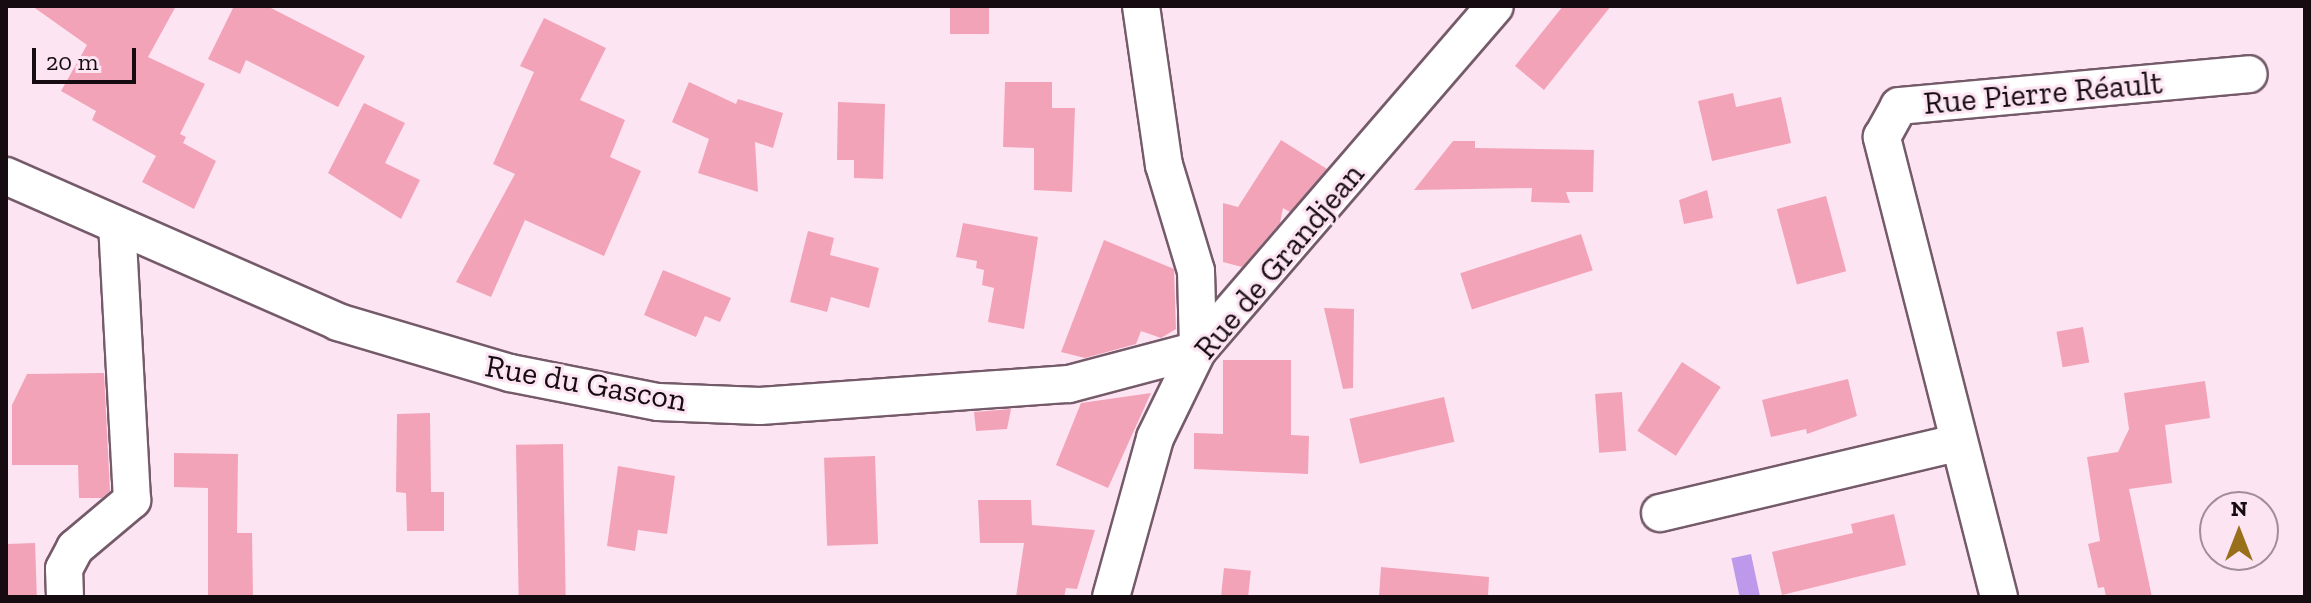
<!DOCTYPE html>
<meta charset="utf-8">
<style>
body{margin:0}
#map{position:relative;width:2311px;height:603px;overflow:hidden;background:#fde4f2;font-family:"Zilla Slab",serif}
div>[style]{position:absolute}
.water>*{inset:0;background:#be98eb;transform-origin:0 0}
.building>*{inset:0;background:#f3a3b8;transform-origin:0 0}
.roads{filter:drop-shadow(2px 0 #755b6a) drop-shadow(-2px 0 #755b6a) drop-shadow(0 2px #755b6a) drop-shadow(0 -2px #755b6a)}
.minor>*{height:36px;margin:-18px;padding:0 18px;transform-origin:18px;border-radius:18px;background:#fff}
span{translate:-50% -50%;white-space:nowrap;text-align:center;line-height:1.15;-webkit-text-stroke:6px #fde4f2;paint-order:stroke}
.street-label{font-size:32px;color:#150b11}
.frame{position:absolute;inset:0;border:8px solid #150b11;pointer-events:none}
.north{position:absolute;left:2199px;top:491px;width:80px;height:80px;box-sizing:border-box;background:#fde4f2;border:2px solid #a08d98;border-radius:50%;rotate:0deg;font-size:22px;font-weight:700;line-height:32px;text-align:center;color:#150b11}
.north::after{content:'';display:block;margin:auto;width:28px;height:36px;background:#986f1b;clip-path:polygon(50% 0,100% 100%,50% 72%,0 100%)}
.scale{position:absolute;left:32px;top:48px;width:104px;height:36px;box-sizing:border-box;border:4px solid #150b11;border-top:0;padding-left:10px;font-size:24px;line-height:28px;white-space:nowrap;color:#150b11;-webkit-text-stroke:6px #fde4f2;paint-order:stroke}
</style>
<div id="map">
<div class="water">
<div style="left:1751px;top:554px;width:44px;height:20px;rotate:78deg"></div>
</div>
<div class="building">
<div style="clip-path:polygon(32px 6px,176px 6px,148px 57px,205px 84px,180px 134px,186px 137px,183px 143px,216px 161px,194px 209px,142px 182px,156px 156px,92px 120px,96px 111px,61px 91px,87px 45px)"></div>
<div style="clip-path:polygon(234px 6px,267px 6px,365px 56px,338px 107px,246px 60px,240px 74px,208px 59px)"></div>
<div style="left:950px;top:6px;width:39px;height:28px"></div>
<div style="clip-path:polygon(1563px 6px,1611px 6px,1544px 90px,1515px 66px)"></div>
<div style="clip-path:polygon(544px 18px,606px 48px,580px 100px,625px 120px,610px 157px,641px 171px,604px 256px,525px 220px,491px 297px,456px 282px,515px 174px,493px 164px,534px 72px,520px 66px)"></div>
<div style="clip-path:polygon(689px 82px,736px 104px,738px 99px,783px 113px,773px 148px,755px 142px,758px 192px,698px 173px,709px 139px,672px 122px)"></div>
<div style="clip-path:polygon(1005px 82px,1052px 82px,1052px 108px,1075px 108px,1072px 192px,1034px 190px,1034px 148px,1003px 147px)"></div>
<div style="clip-path:polygon(1733px 93px,1736px 107px,1781px 97px,1791px 143px,1712px 161px,1698px 101px)"></div>
<div style="clip-path:polygon(838px 102px,885px 104px,883px 179px,854px 178px,854px 160px,837px 160px)"></div>
<div style="clip-path:polygon(364px 103px,405px 123px,385px 163px,420px 180px,401px 219px,328px 173px)"></div>
<div style="clip-path:polygon(1281px 140px,1327px 169px,1290px 212px,1283px 208px,1280px 223px,1242px 267px,1223px 262px,1223px 203px,1238px 207px)"></div>
<div style="clip-path:polygon(1453px 141px,1475px 141px,1475px 148px,1594px 150px,1593px 192px,1566px 192px,1570px 203px,1531px 202px,1532px 188px,1414px 190px)"></div>
<div style="clip-path:polygon(1707px 190px,1713px 218px,1684px 224px,1679px 200px)"></div>
<div style="left:1826px;top:196px;width:78px;height:51px;rotate:75deg"></div>
<div style="clip-path:polygon(963px 223px,1038px 237px,1024px 329px,988px 322px,994px 288px,982px 285px,984px 270px,976px 268px,977px 261px,956px 257px)"></div>
<div style="clip-path:polygon(808px 231px,834px 238px,830px 255px,879px 268px,869px 308px,831px 297px,827px 312px,790px 302px)"></div>
<div style="left:1581px;top:234px;width:38px;height:127px;rotate:72deg"></div>
<div style="clip-path:polygon(1104px 240px,1174px 269px,1176px 329px,1161px 338px,1141px 331px,1136px 344px,1085px 358px,1061px 352px)"></div>
<div style="clip-path:polygon(663px 270px,731px 298px,720px 322px,705px 316px,696px 337px,644px 315px)"></div>
<div style="clip-path:polygon(1324px 308px,1354px 309px,1353px 388px,1343px 389px)"></div>
<div style="left:2083px;top:327px;width:36px;height:27px;rotate:80deg"></div>
<div style="clip-path:polygon(1223px 360px,1291px 360px,1291px 435px,1309px 436px,1308px 474px,1194px 469px,1194px 433px,1223px 434px)"></div>
<div style="left:1682px;top:362px;width:46px;height:82px;rotate:33deg"></div>
<div style="clip-path:polygon(104px 373px,110px 491px,102px 498px,79px 498px,78px 465px,12px 465px,12px 405px,27px 374px)"></div>
<div style="clip-path:polygon(1848px 379px,1857px 416px,1807px 434px,1806px 429px,1771px 437px,1762px 400px)"></div>
<div style="clip-path:polygon(2205px 381px,2210px 418px,2165px 425px,2172px 483px,2129px 489px,2152px 597px,2106px 597px,2104px 587px,2098px 588px,2088px 544px,2100px 541px,2087px 457px,2118px 452px,2129px 429px,2124px 393px)"></div>
<div style="left:1622px;top:392px;width:59px;height:27px;rotate:86deg"></div>
<div style="clip-path:polygon(1151px 393px,1108px 488px,1056px 465px,1081px 403px)"></div>
<div style="left:1444px;top:397px;width:46px;height:97px;rotate:77deg"></div>
<div style="clip-path:polygon(1011px 409px,1007px 429px,976px 431px,974px 412px)"></div>
<div style="clip-path:polygon(430px 413px,431px 492px,444px 492px,444px 531px,407px 531px,406px 493px,396px 492px,397px 414px)"></div>
<div style="left:563px;top:444px;width:153px;height:47px;rotate:89deg"></div>
<div style="clip-path:polygon(174px 453px,238px 454px,237px 533px,252px 533px,253px 597px,208px 597px,208px 488px,174px 487px)"></div>
<div style="left:875px;top:456px;width:88px;height:51px;rotate:88deg"></div>
<div style="clip-path:polygon(618px 466px,675px 476px,667px 534px,638px 530px,635px 551px,607px 546px)"></div>
<div style="clip-path:polygon(978px 500px,1031px 500px,1032px 525px,1095px 530px,1077px 589px,1066px 588px,1064px 597px,1016px 597px,1024px 543px,980px 543px)"></div>
<div style="clip-path:polygon(1894px 514px,1906px 565px,1782px 595px,1772px 552px,1853px 533px,1851px 524px)"></div>
<div style="left:35px;top:543px;width:54px;height:29px;rotate:88deg"></div>
<div style="clip-path:polygon(1381px 567px,1489px 577px,1488px 597px,1379px 597px)"></div>
<div style="left:1224px;top:568px;width:27px;height:29px;rotate:6deg"></div>
</div>
<div class="roads">
<div class="minor">
<div style="left:1141px;top:6px;width:161px;rotate:81.8deg"></div>
<div style="left:1164px;top:165px;width:111px;rotate:73.2deg"></div>
<div style="left:1196px;top:271px;width:79px;rotate:88.5deg"></div>
<div style="left:6px;top:176px;width:363px;rotate:23.7deg"></div>
<div style="left:338px;top:322px;width:179px;rotate:16.5deg"></div>
<div style="left:510px;top:373px;width:151px;rotate:11.1deg"></div>
<div style="left:658px;top:402px;width:102px;rotate:2.2deg"></div>
<div style="left:760px;top:406px;width:310px;rotate:-4.1deg"></div>
<div style="left:1069px;top:384px;width:133px;rotate:-14.8deg"></div>
<div style="left:1660px;top:513px;width:305px;rotate:-13.3deg"></div>
<div style="left:65px;top:597px;width:28px;rotate:-92deg"></div>
<div style="left:64px;top:569px;width:24px;rotate:-62deg"></div>
<div style="left:75px;top:548px;width:75px;rotate:-40.1deg"></div>
<div style="left:132px;top:500px;width:273px;rotate:-93.1deg"></div>
<div style="left:1111px;top:597px;width:165px;rotate:-74.5deg"></div>
<div style="left:1155px;top:438px;width:98px;rotate:-64deg"></div>
<div style="left:1198px;top:350px;width:454px;rotate:-49.2deg"></div>
<div style="left:1999px;top:597px;width:475px;rotate:-104.3deg"></div>
<div style="left:1882px;top:137px;width:35px;rotate:-61deg"></div>
<div style="left:1899px;top:106px;width:351px;rotate:-5.2deg"></div>
</div>
</div>
<div class="street-label">
<span style="left:2043px;top:93px;rotate:-5deg">Rue Pierre Réault</span>
<span style="left:1279px;top:261px;rotate:-50deg">Rue de Grandjean</span>
<span style="left:586px;top:383px;rotate:10deg">Rue du Gascon</span>
</div>
<div class="frame"></div>
<div class="north">N</div>
<div class="scale">20 m</div>
</div>
